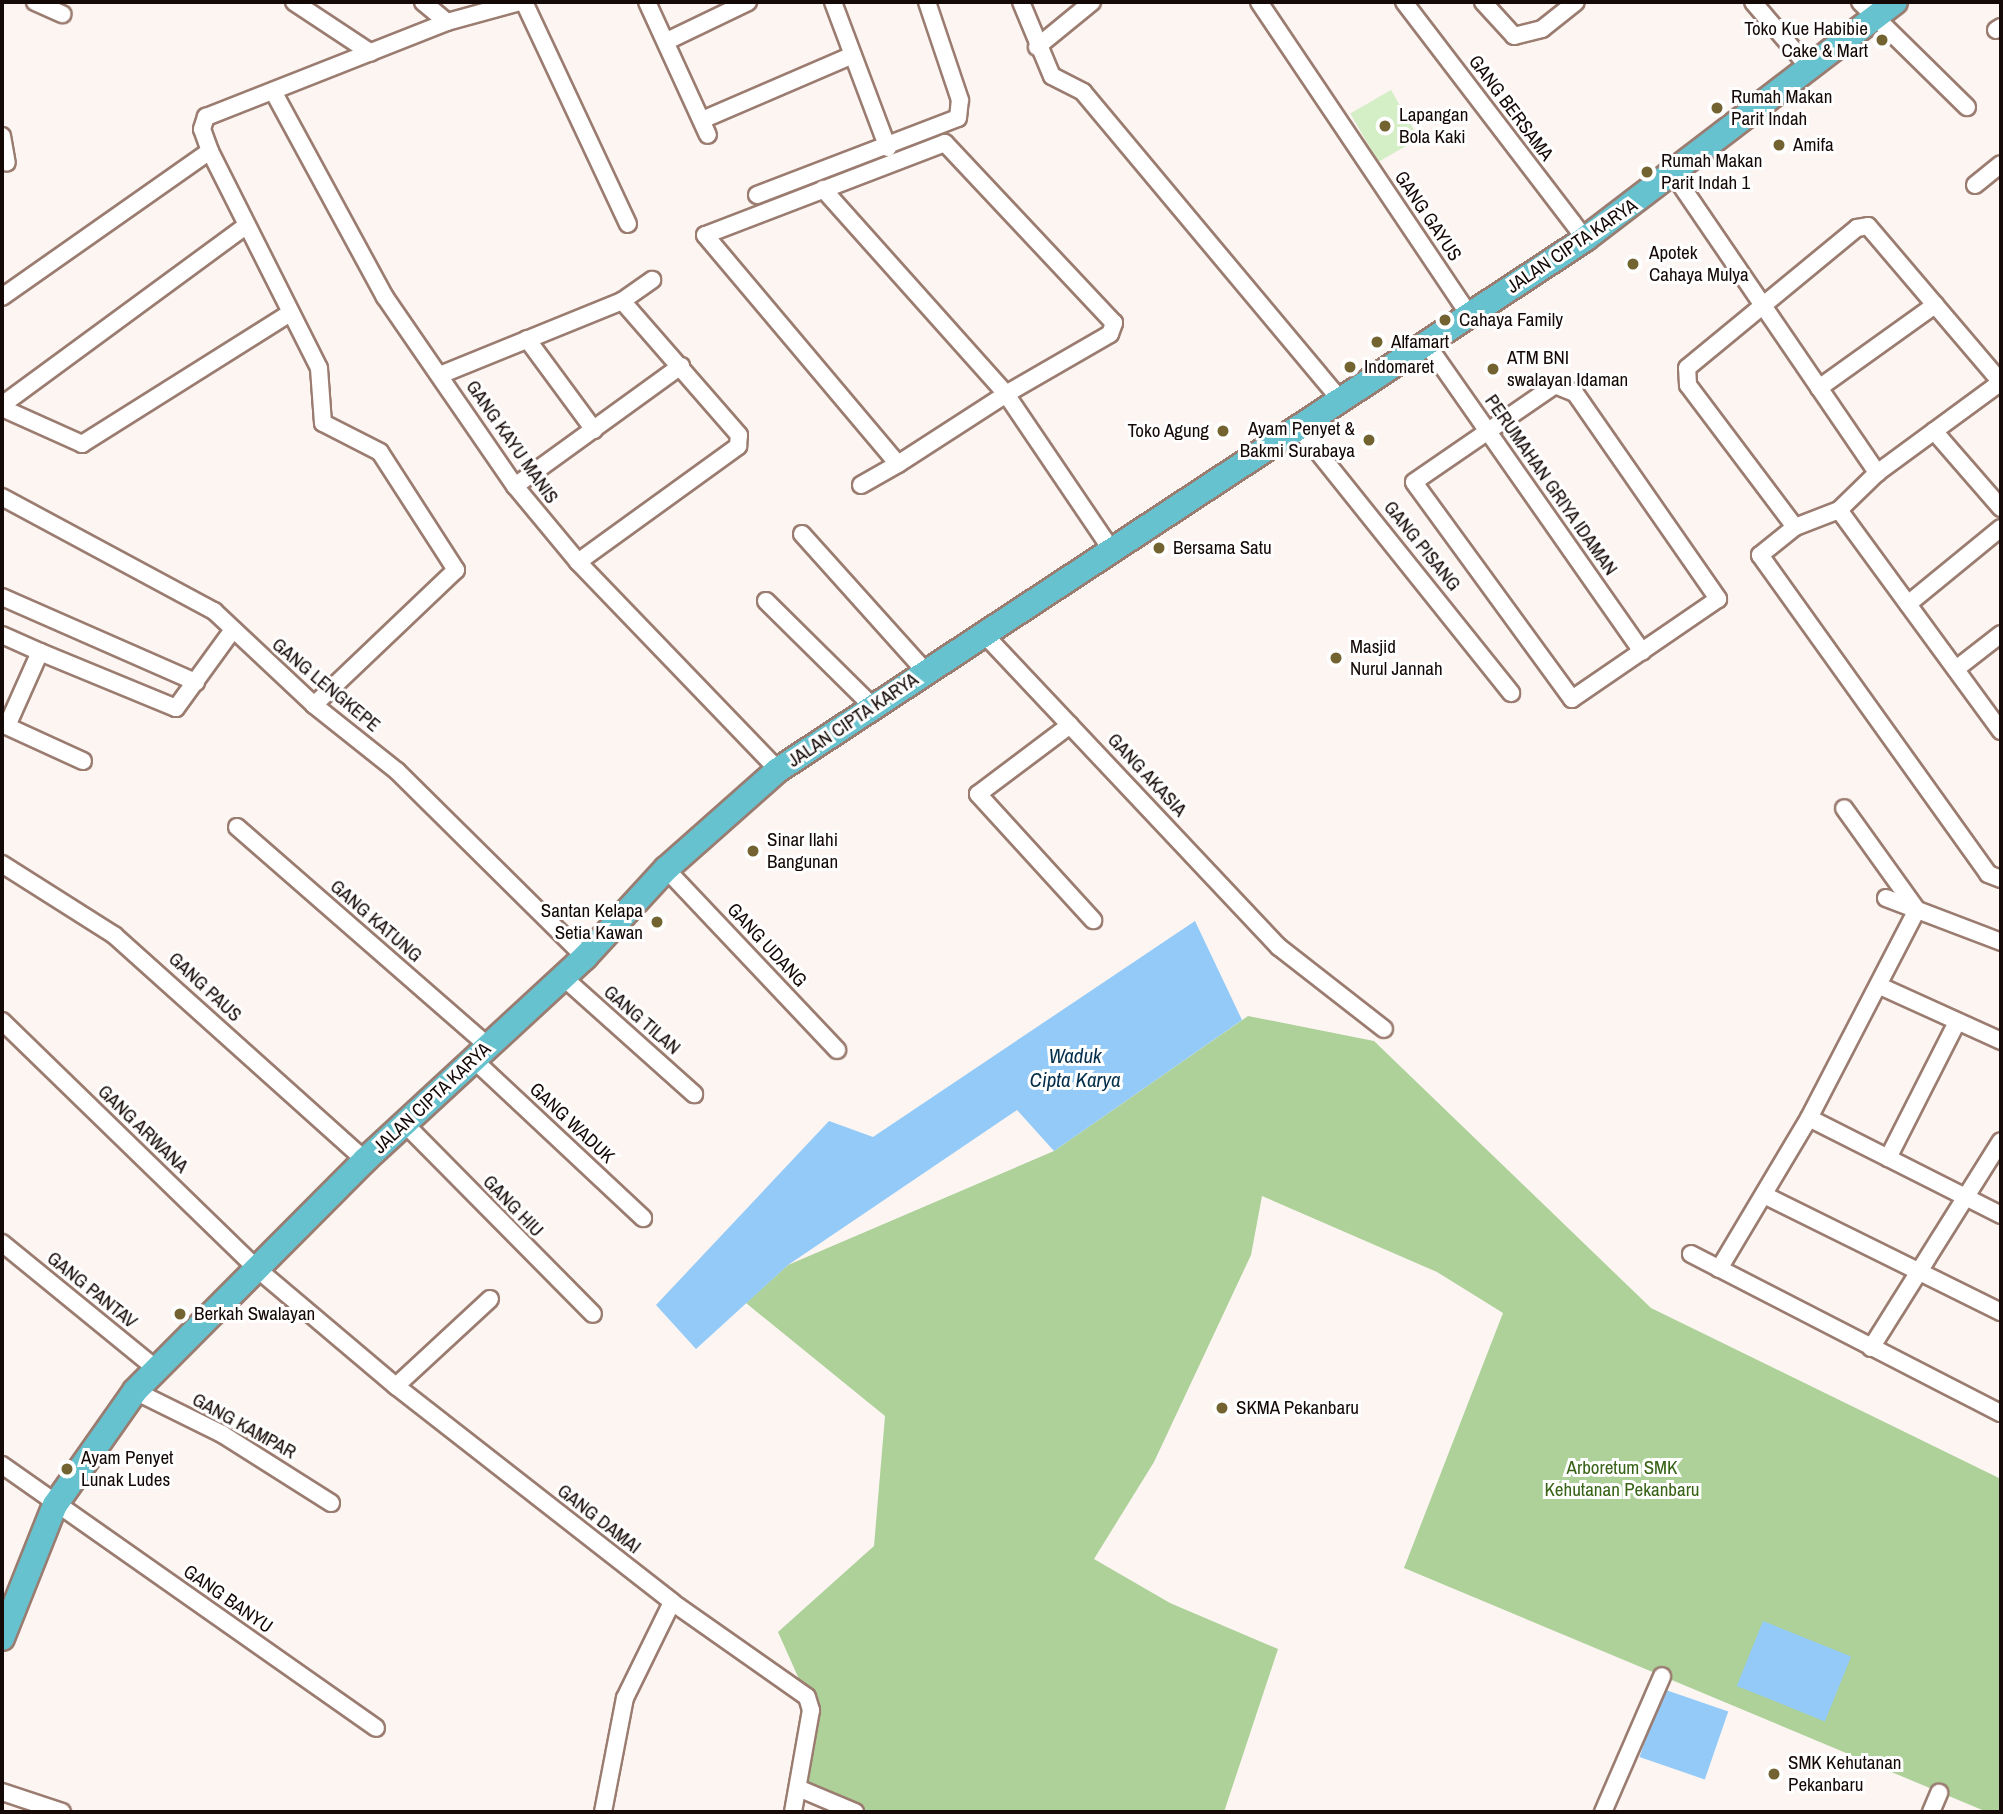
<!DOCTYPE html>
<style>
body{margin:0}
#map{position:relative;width:2003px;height:1814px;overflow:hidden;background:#fcf5f2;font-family:"Archivo Narrow",sans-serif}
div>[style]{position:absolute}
.green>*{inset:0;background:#d4eec6;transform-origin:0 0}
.forest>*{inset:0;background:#add199}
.water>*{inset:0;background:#93caf7;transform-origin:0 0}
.roads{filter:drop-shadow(2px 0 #9b7c70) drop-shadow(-2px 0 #9b7c70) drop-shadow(0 2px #9b7c70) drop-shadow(0 -2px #9b7c70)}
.street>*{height:16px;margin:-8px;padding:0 8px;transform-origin:8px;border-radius:8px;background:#fff}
.primary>*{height:24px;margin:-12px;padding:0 12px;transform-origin:12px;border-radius:12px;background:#66c2cf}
.dots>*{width:19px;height:19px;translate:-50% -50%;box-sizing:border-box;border:4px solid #fff;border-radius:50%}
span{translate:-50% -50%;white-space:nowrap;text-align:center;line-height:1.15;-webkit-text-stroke:6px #fff;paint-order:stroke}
.poi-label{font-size:19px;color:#140906}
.right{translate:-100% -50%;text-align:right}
.left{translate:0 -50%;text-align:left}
.street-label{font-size:19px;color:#140906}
.park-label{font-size:19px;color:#386316}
.water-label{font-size:21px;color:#032f4c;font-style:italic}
.frame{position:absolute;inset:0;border:4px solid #140906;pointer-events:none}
</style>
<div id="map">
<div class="green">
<div style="left:1391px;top:90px;width:56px;height:47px;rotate:60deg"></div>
</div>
<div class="forest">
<div style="clip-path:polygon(1248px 1016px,1374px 1041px,1651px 1308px,2001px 1479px,2001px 1812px,1987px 1812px,1404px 1568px,1503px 1313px,1437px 1272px,1262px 1196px,1251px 1255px,1154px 1462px,1094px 1559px,1170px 1603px,1278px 1649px,1224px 1812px,855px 1812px,798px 1788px,807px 1697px,778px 1632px,874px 1546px,885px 1416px,746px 1303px,788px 1265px,1054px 1151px)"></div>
</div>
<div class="water">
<div style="clip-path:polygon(1195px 921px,1242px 1020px,1054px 1151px,1017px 1110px,788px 1265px,696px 1349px,656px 1305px,829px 1121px,873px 1137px)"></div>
<div style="left:1763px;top:1621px;width:95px;height:70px;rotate:22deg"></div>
<div style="left:1663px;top:1689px;width:69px;height:72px;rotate:19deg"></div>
</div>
<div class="roads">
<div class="street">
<div style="left:35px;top:2px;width:30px;rotate:24deg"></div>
<div style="left:294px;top:2px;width:92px;rotate:33.5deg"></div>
<div style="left:423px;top:2px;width:31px;rotate:40deg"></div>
<div style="left:524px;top:2px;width:245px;rotate:64.9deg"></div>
<div style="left:647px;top:2px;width:146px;rotate:65.4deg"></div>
<div style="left:833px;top:2px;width:156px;rotate:69.4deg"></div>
<div style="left:1021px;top:2px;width:80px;rotate:67.3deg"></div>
<div style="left:1052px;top:76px;width:35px;rotate:27deg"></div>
<div style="left:1083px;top:92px;width:400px;rotate:50.1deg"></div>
<div style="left:1259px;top:2px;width:377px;rotate:56.1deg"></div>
<div style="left:1404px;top:2px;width:298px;rotate:52.6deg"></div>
<div style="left:1483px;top:2px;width:46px;rotate:47.6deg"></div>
<div style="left:1514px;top:36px;width:29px;rotate:-14deg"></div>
<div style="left:1542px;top:29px;width:43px;rotate:-38.5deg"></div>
<div style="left:1753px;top:2px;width:89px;rotate:49.5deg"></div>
<div style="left:1860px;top:2px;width:150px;rotate:44.5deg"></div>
<div style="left:1996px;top:30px;width:6px;rotate:-31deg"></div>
<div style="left:667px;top:41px;width:90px;rotate:-25.7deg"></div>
<div style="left:1037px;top:47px;width:71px;rotate:-39.3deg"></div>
<div style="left:273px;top:91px;width:234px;rotate:61.5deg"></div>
<div style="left:385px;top:297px;width:229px;rotate:55.5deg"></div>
<div style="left:515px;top:486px;width:99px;rotate:50.3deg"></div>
<div style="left:578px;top:562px;width:289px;rotate:46.1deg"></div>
<div style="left:702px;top:120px;width:164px;rotate:-23.3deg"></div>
<div style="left:2px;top:136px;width:27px;rotate:80deg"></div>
<div style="left:1674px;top:175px;width:361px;rotate:55.7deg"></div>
<div style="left:1975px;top:185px;width:33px;rotate:-39deg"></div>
<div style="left:823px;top:189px;width:275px;rotate:48.2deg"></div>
<div style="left:1006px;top:394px;width:187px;rotate:55.9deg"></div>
<div style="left:757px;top:195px;width:215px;rotate:-21deg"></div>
<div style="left:958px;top:118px;width:18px;rotate:-84deg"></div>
<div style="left:960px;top:100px;width:103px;rotate:-108.6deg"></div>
<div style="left:1868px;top:226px;width:205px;rotate:49.6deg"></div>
<div style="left:2001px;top:382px;width:154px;rotate:143.7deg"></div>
<div style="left:1877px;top:473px;width:53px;rotate:135.8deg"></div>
<div style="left:1839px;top:510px;width:47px;rotate:158.9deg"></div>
<div style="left:1795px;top:527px;width:178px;rotate:-127deg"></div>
<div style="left:1688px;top:385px;width:17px;rotate:-93deg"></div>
<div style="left:1687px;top:368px;width:220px;rotate:-39.5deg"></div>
<div style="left:1857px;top:228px;width:11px;rotate:-10deg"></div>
<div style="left:2px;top:297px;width:254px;rotate:-35.1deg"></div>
<div style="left:527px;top:339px;width:113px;rotate:53.6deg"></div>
<div style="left:1426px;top:343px;width:377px;rotate:55deg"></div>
<div style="left:440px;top:375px;width:196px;rotate:-22.1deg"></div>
<div style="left:622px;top:301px;width:37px;rotate:-35deg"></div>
<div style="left:1555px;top:385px;width:22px;rotate:22deg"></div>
<div style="left:1575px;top:393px;width:251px;rotate:55.2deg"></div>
<div style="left:1718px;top:599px;width:177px;rotate:145.6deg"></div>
<div style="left:1572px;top:699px;width:268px;rotate:-126.1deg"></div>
<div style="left:1414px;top:482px;width:171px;rotate:-34.5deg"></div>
<div style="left:1819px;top:388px;width:143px;rotate:-35.6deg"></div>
<div style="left:2px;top:405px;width:303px;rotate:-36.3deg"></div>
<div style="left:2px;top:408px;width:88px;rotate:24.2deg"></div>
<div style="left:82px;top:444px;width:246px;rotate:-32.2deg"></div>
<div style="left:1298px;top:427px;width:341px;rotate:51.3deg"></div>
<div style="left:1934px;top:431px;width:102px;rotate:49deg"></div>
<div style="left:861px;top:485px;width:43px;rotate:-29.6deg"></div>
<div style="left:898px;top:464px;width:129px;rotate:-32.9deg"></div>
<div style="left:1006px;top:394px;width:120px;rotate:-30deg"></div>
<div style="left:1110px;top:334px;width:12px;rotate:-70deg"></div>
<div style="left:1114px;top:323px;width:247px;rotate:-133.2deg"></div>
<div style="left:945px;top:143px;width:257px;rotate:159deg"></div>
<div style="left:705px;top:235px;width:299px;rotate:49.9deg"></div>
<div style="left:515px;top:486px;width:205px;rotate:-35.9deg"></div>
<div style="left:2px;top:497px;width:241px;rotate:28.3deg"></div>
<div style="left:214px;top:611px;width:137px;rotate:43.2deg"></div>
<div style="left:314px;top:705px;width:106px;rotate:38.5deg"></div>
<div style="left:397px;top:771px;width:264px;rotate:44.7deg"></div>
<div style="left:1839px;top:510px;width:274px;rotate:53.8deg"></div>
<div style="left:1795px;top:527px;width:45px;rotate:141.3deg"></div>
<div style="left:1760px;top:555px;width:392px;rotate:54.4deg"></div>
<div style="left:1988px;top:874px;width:14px;rotate:21deg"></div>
<div style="left:802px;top:534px;width:184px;rotate:48.1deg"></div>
<div style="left:578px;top:562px;width:198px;rotate:-35.9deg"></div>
<div style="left:738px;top:446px;width:11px;rotate:-85deg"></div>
<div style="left:739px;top:435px;width:178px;rotate:-131.1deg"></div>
<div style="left:2px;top:597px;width:212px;rotate:23.7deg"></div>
<div style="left:766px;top:601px;width:149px;rotate:44.7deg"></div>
<div style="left:1908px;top:604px;width:120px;rotate:-39.3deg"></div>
<div style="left:983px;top:633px;width:432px;rotate:46.7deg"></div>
<div style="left:1279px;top:947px;width:133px;rotate:38deg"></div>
<div style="left:2px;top:635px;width:42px;rotate:24.1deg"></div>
<div style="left:1956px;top:669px;width:57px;rotate:-37.9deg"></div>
<div style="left:314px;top:705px;width:196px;rotate:-43.6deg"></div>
<div style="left:456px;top:570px;width:140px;rotate:-122.8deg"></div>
<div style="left:380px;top:452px;width:64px;rotate:-153deg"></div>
<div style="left:323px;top:423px;width:55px;rotate:-94.2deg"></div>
<div style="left:319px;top:368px;width:243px;rotate:-116.7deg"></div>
<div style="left:210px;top:151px;width:23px;rotate:-110deg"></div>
<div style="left:202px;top:129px;width:13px;rotate:-72deg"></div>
<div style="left:206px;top:117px;width:259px;rotate:-21.5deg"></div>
<div style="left:447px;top:22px;width:76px;rotate:-15.3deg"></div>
<div style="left:2px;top:724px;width:89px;rotate:24.6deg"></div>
<div style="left:1070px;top:725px;width:115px;rotate:143.1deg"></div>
<div style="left:978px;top:794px;width:171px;rotate:47.6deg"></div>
<div style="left:7px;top:726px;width:81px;rotate:-66deg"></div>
<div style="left:40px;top:652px;width:147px;rotate:22.4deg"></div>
<div style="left:176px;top:708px;width:95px;rotate:-54deg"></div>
<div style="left:237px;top:827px;width:332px;rotate:41.1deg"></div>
<div style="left:2px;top:864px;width:133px;rotate:32.4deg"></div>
<div style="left:114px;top:935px;width:337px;rotate:41.9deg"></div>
<div style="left:666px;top:869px;width:249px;rotate:46.6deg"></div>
<div style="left:1886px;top:898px;width:123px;rotate:20.9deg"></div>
<div style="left:563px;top:977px;width:176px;rotate:41.8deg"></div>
<div style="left:1880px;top:986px;width:133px;rotate:24.4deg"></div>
<div style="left:2px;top:1021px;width:353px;rotate:44.2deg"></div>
<div style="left:255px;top:1267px;width:185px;rotate:40.2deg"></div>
<div style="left:396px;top:1386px;width:350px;rotate:38deg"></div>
<div style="left:672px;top:1602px;width:165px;rotate:35.1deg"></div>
<div style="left:807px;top:1697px;width:14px;rotate:73deg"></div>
<div style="left:811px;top:1710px;width:104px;rotate:100deg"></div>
<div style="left:473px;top:1059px;width:233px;rotate:43.1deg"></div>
<div style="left:1809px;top:1118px;width:215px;rotate:26.8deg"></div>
<div style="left:405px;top:1124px;width:267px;rotate:45.3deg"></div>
<div style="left:1888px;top:1158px;width:153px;rotate:-63.1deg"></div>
<div style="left:1764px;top:1195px;width:264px;rotate:26.3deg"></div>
<div style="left:2px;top:1243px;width:198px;rotate:39.2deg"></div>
<div style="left:1691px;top:1254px;width:348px;rotate:27.2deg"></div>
<div style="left:1719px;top:1269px;width:176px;rotate:-59.2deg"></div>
<div style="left:1809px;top:1118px;width:234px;rotate:-62.6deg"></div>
<div style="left:1917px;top:910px;width:125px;rotate:-125.6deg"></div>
<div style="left:1871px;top:1348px;width:244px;rotate:-57.9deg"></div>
<div style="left:396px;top:1386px;width:128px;rotate:-42.8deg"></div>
<div style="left:135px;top:1391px;width:97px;rotate:26.3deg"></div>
<div style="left:222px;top:1434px;width:129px;rotate:32.3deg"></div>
<div style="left:2px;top:1465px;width:457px;rotate:35.1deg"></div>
<div style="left:798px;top:1788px;width:62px;rotate:22.8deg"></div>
<div style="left:2px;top:1792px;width:63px;rotate:18.4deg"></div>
<div style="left:603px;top:1812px;width:116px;rotate:-79.1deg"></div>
<div style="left:625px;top:1698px;width:107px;rotate:-63.9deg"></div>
<div style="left:1603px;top:1812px;width:148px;rotate:-66.5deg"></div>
<div style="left:1931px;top:1812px;width:21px;rotate:-67deg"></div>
</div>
<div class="primary">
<div style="left:2px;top:1638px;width:143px;rotate:-68.3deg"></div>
<div style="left:55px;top:1505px;width:139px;rotate:-54.9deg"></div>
<div style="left:135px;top:1391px;width:326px;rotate:-45.1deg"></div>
<div style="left:365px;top:1160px;width:299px;rotate:-42.7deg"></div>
<div style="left:585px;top:957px;width:120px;rotate:-47.4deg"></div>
<div style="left:666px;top:869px;width:149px;rotate:-41.5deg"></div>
<div style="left:778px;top:770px;width:966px;rotate:-33.34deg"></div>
<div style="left:1585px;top:239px;width:390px;rotate:-37.4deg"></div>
</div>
</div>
<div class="dots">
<div style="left:1882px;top:40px;background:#726330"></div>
<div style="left:1717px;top:108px;background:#726330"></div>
<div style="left:1385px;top:126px;background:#726330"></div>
<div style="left:1779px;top:145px;background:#726330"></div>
<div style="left:1647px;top:172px;background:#726330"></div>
<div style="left:1633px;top:264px;background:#726330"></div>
<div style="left:1445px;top:320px;background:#726330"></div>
<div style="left:1377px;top:342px;background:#726330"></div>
<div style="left:1350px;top:367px;background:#726330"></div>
<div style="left:1493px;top:369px;background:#726330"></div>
<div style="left:1223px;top:431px;background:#726330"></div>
<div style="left:1369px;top:440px;background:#726330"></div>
<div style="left:1159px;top:548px;background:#726330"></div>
<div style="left:1336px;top:658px;background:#726330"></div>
<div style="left:753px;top:851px;background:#726330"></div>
<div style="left:657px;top:922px;background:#726330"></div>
<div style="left:180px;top:1314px;background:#726330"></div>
<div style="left:1222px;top:1408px;background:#726330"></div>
<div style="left:67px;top:1469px;background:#726330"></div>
<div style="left:1774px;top:1774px;background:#726330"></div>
</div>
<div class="poi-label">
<span class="right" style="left:1868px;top:40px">Toko Kue Habibie<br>Cake &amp; Mart</span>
<span class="left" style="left:1731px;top:108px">Rumah Makan<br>Parit Indah</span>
<span class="left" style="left:1399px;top:126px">Lapangan<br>Bola Kaki</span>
<span class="left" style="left:1793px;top:145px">Amifa</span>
<span class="left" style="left:1661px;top:172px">Rumah Makan<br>Parit Indah 1</span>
<span class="left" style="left:1649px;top:264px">Apotek<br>Cahaya Mulya</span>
<span class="left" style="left:1459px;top:320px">Cahaya Family</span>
<span class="left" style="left:1391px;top:342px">Alfamart</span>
<span class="left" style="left:1507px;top:369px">ATM BNI<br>swalayan Idaman</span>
<span class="left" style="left:1364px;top:367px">Indomaret</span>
<span class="right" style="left:1355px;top:440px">Ayam Penyet &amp;<br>Bakmi Surabaya</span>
<span class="right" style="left:1209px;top:431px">Toko Agung</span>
<span class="left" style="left:1173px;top:548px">Bersama Satu</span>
<span class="left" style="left:1350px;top:658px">Masjid<br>Nurul Jannah</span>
<span class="left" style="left:767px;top:851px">Sinar Ilahi<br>Bangunan</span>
<span class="right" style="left:643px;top:922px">Santan Kelapa<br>Setia Kawan</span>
<span class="left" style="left:194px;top:1314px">Berkah Swalayan</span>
<span class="left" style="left:1236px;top:1408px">SKMA Pekanbaru</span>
<span class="left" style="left:81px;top:1469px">Ayam Penyet<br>Lunak Ludes</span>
<span class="left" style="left:1788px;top:1774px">SMK Kehutanan<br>Pekanbaru</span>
</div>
<div class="street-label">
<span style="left:1511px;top:108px;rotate:53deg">GANG BERSAMA</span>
<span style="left:1428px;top:216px;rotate:56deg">GANG GAYUS</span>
<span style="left:1572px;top:246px;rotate:-34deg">JALAN CIPTA KARYA</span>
<span style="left:512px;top:442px;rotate:55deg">GANG KAYU MANIS</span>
<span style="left:1551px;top:485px;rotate:55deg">PERUMAHAN GRIYA IDAMAN</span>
<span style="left:1422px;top:546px;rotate:51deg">GANG PISANG</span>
<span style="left:326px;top:685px;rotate:40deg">GANG LENGKEPE</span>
<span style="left:853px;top:720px;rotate:-34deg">JALAN CIPTA KARYA</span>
<span style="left:1147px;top:775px;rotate:47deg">GANG AKASIA</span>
<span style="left:376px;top:921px;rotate:41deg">GANG KATUNG</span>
<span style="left:767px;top:945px;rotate:47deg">GANG UDANG</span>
<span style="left:205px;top:987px;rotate:43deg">GANG PAUS</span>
<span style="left:642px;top:1020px;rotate:41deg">GANG TILAN</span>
<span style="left:432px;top:1098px;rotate:-43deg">JALAN CIPTA KARYA</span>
<span style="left:572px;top:1123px;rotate:43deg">GANG WADUK</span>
<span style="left:143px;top:1129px;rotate:44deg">GANG ARWANA</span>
<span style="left:513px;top:1206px;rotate:46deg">GANG HIU</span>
<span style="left:92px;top:1290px;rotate:39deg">GANG PANTAV</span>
<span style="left:244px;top:1426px;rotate:29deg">GANG KAMPAR</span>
<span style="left:599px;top:1519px;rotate:38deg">GANG DAMAI</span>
<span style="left:228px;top:1599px;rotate:35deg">GANG BANYU</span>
</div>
<div class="park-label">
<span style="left:1622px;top:1479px">Arboretum SMK<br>Kehutanan Pekanbaru</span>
</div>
<div class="water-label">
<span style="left:1075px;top:1068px">Waduk<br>Cipta Karya</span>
</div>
<div class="frame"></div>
</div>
